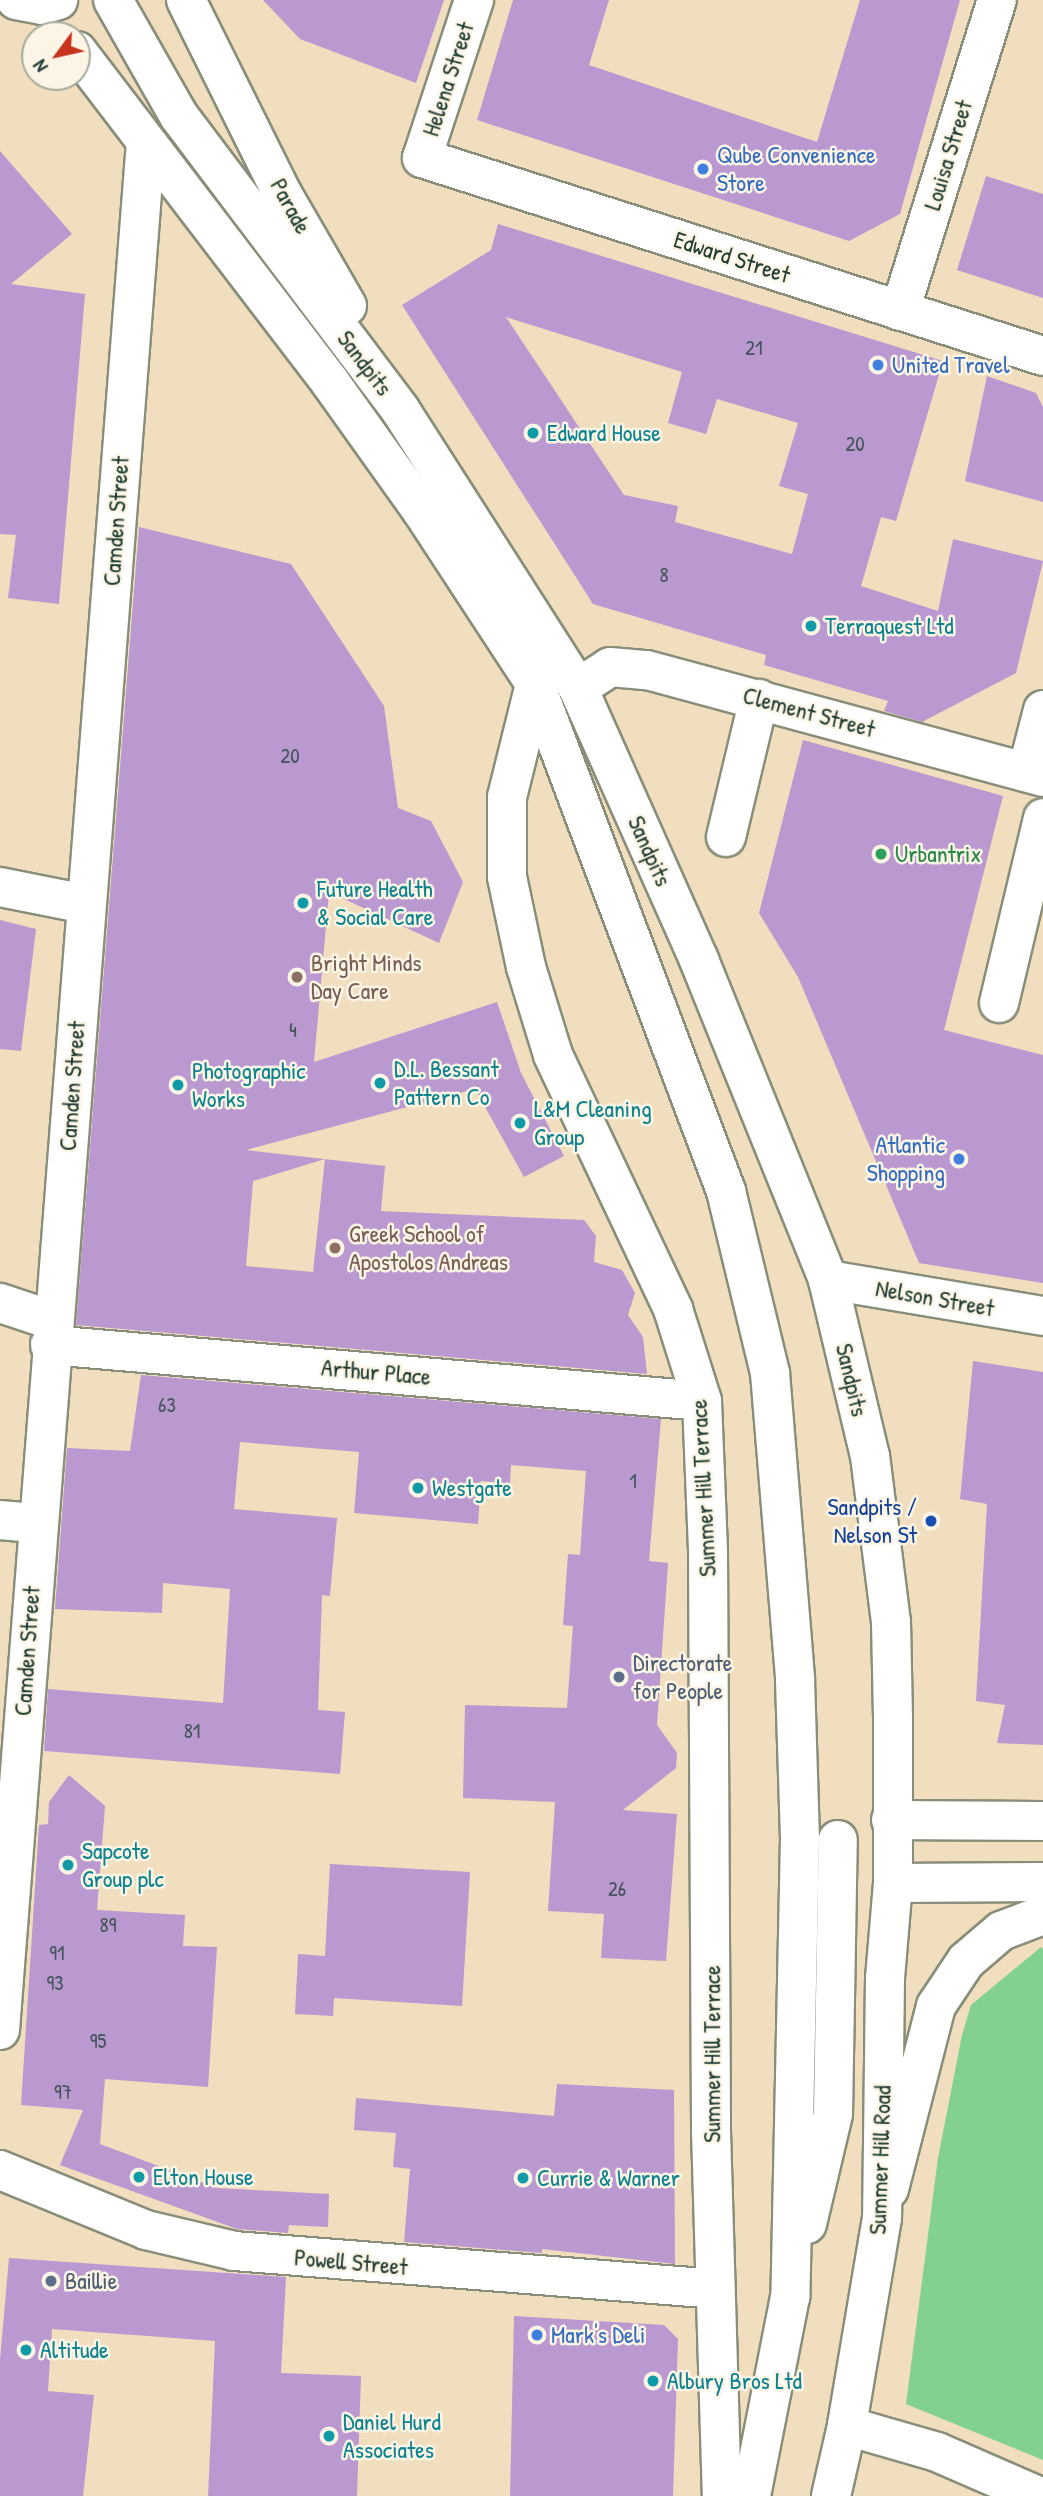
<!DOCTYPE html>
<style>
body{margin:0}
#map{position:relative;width:1043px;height:2496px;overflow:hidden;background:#f0debe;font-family:"Patrick Hand",sans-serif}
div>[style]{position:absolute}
.green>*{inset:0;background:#82d191}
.building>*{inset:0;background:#b999d0}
.roads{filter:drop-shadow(2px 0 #888e79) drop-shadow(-2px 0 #888e79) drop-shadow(0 2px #888e79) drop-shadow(0 -2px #888e79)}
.minor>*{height:38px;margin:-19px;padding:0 19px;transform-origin:19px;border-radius:19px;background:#fff}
.major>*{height:38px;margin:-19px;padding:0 19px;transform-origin:19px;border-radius:19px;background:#fff}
.dots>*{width:19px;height:19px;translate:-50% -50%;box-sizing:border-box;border:4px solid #fcf5e5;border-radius:50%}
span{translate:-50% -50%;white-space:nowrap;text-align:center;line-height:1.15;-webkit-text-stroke:5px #fcf5e5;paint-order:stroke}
.number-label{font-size:21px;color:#46545b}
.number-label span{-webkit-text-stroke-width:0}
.street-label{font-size:24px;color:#1f3d34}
.shop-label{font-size:24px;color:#366cbe}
.left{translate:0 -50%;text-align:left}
.right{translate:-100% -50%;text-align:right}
.culture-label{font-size:24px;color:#0d838f}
.leisure-label{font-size:24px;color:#27864d}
.education-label{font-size:24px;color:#785e54}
.transit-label{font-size:24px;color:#164399}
.service-label{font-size:24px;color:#4e5e75}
.north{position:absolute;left:21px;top:21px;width:70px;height:70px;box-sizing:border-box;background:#fcf5e5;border:2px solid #a4ab9e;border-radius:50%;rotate:237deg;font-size:19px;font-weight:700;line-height:28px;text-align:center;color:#1f3d34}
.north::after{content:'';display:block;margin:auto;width:24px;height:32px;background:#c8321e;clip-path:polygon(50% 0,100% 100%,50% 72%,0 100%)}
</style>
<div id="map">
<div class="green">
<div style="clip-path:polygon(1041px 1947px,1043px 1949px,1043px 2460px,906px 2404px,938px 2158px,962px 2035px,971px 2005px)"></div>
</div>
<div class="building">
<div style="clip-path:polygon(263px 0,444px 0,416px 83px,300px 39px)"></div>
<div style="clip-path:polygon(513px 0,609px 0,589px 65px,817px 142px,860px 0,960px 0,900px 214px,849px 241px,477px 120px)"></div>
<div style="clip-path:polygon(0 151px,72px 234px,11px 284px,85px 294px,59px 604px,8px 598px,16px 535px,0 534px)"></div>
<div style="clip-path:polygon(986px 176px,1043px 194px,1043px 298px,957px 270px)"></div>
<div style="clip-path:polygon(evenodd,498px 224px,943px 361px,896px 521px,881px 517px,861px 586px,938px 611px,953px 539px,1043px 561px,1016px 673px,922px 722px,884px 711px,888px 701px,764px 665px,766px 655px,593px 604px,402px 305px,491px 250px,498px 224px,506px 317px,682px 372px,668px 423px,706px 434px,717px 399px,798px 423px,779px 486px,808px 494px,792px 554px,675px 522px,678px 506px,624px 495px,506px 317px)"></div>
<div style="clip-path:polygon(987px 376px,1036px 393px,1043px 407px,1043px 502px,965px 481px)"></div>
<div style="clip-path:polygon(evenodd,139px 527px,291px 564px,384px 706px,398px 808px,431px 821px,463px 882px,439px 943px,329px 892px,314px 1062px,497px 1002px,521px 1073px,564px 1156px,524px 1177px,475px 1089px,246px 1150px,385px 1166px,381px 1211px,584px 1220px,596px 1236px,594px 1262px,622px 1270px,635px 1293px,628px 1315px,643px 1337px,647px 1374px,76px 1325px,139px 527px,325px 1159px,313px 1272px,246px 1266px,253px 1181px,325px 1159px)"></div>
<div style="clip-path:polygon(803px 740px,1003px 796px,944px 1030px,1043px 1055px,1043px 1283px,919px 1263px,798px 977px,759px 913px)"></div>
<div style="clip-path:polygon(0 920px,36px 929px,21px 1051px,0 1049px)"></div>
<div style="clip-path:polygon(973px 1361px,1043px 1372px,1043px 1745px,997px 1743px,1005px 1705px,976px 1701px,987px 1504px,960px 1499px)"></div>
<div style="clip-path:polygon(141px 1375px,661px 1419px,649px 1561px,668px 1563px,657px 1725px,677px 1753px,676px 1768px,623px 1810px,677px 1814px,666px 1961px,601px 1958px,604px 1914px,548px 1911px,555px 1802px,463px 1798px,465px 1705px,567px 1708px,573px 1626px,563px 1625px,568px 1554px,580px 1555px,586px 1471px,511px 1465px,510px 1484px,481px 1481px,478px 1524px,354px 1513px,359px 1452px,240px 1442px,234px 1509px,337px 1518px,330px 1596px,322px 1595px,318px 1710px,345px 1712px,340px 1774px,44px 1751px,48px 1689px,223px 1703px,230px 1589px,163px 1583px,162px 1613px,55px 1609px,67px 1448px,130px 1451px)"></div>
<div style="clip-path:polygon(69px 1775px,105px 1806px,97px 1910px,185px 1915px,183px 1946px,217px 1947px,208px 2087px,105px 2079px,100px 2144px,217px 2188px,329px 2194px,328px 2227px,289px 2225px,288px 2233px,237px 2229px,60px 2165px,83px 2110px,21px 2105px,39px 1825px,48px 1824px,49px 1802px)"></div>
<div style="clip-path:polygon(330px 1864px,470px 1872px,462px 2006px,334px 1998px,333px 2016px,295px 2014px,298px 1954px,325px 1956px)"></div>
<div style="clip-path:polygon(557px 2084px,674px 2090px,675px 2264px,542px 2249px,542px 2253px,404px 2242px,410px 2169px,393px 2167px,396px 2133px,354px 2130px,356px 2098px,554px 2116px)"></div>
<div style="clip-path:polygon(9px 2258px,286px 2277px,281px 2373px,361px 2376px,357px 2496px,208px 2496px,215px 2341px,52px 2329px,48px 2391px,94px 2395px,83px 2496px,0 2496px,0 2360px)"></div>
<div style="clip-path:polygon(514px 2316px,664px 2325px,678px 2339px,673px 2496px,510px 2496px)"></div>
</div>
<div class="roads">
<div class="minor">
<div style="left:474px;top:0;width:166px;rotate:108.2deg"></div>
<div style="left:422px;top:158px;width:652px;rotate:17.68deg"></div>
<div style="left:900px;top:311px;width:326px;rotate:-72.7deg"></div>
<div style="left:535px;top:684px;width:116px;rotate:103.9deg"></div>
<div style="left:507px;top:797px;width:80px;rotate:90deg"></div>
<div style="left:507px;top:877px;width:92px;rotate:78.1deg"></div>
<div style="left:526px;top:967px;width:92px;rotate:72.9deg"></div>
<div style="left:553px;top:1055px;width:281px;rotate:64.7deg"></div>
<div style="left:673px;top:1309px;width:96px;rotate:72.5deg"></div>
<div style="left:702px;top:1401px;width:151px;rotate:87.7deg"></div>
<div style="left:708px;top:1552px;width:579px;rotate:89.7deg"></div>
<div style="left:711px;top:2131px;width:365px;rotate:88.3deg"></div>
<div style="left:578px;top:688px;width:38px;rotate:-33deg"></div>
<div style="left:610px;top:667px;width:37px;rotate:5deg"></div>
<div style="left:647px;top:670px;width:410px;rotate:15.1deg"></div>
<div style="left:1027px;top:772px;width:64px;rotate:-75.5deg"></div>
<div style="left:726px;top:837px;width:142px;rotate:-76.6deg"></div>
<div style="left:0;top:887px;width:88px;rotate:11.2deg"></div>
<div style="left:999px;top:1003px;width:190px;rotate:-76.6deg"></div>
<div style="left:828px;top:1280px;width:218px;rotate:9.5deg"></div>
<div style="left:0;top:1303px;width:57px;rotate:18.4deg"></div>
<div style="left:50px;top:1345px;width:654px;rotate:4.91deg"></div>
<div style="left:0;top:1520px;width:37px;rotate:5deg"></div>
<div style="left:891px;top:1820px;width:152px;rotate:0.4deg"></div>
<div style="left:893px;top:1883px;width:150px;rotate:-0.4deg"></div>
<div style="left:0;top:2030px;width:1893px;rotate:-85.58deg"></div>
<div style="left:0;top:2170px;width:158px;rotate:22.3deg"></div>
<div style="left:146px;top:2230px;width:90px;rotate:13.4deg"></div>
<div style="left:234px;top:2251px;width:482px;rotate:4.5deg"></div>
<div style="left:889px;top:2189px;width:189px;rotate:-75.6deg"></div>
<div style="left:936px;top:2006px;width:54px;rotate:-56.3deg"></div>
<div style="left:966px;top:1961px;width:46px;rotate:-40.6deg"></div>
<div style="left:1001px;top:1931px;width:45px;rotate:-20.9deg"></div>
<div style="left:847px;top:2426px;width:94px;rotate:16.1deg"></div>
<div style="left:937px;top:2452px;width:110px;rotate:23.5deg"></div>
</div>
<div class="major">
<div style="left:16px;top:0;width:26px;rotate:11deg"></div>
<div style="left:42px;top:5px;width:17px;rotate:-17deg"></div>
<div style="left:113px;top:0;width:133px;rotate:60.4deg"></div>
<div style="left:179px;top:116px;width:369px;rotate:53deg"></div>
<div style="left:401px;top:411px;width:329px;rotate:57.4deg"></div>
<div style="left:578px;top:688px;width:298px;rotate:66deg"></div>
<div style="left:699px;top:960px;width:345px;rotate:68deg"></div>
<div style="left:828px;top:1280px;width:181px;rotate:76.6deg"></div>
<div style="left:870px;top:1456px;width:167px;rotate:82.8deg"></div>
<div style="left:891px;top:1622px;width:97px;rotate:88.8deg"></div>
<div style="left:893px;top:1719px;width:164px;rotate:90deg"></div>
<div style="left:893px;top:1883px;width:95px;rotate:94.8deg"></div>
<div style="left:885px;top:1978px;width:240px;rotate:90.7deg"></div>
<div style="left:882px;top:2218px;width:211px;rotate:99.6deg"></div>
<div style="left:847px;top:2426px;width:72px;rotate:102.9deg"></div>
<div style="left:186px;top:0;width:218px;rotate:63.6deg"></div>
<div style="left:283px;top:195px;width:128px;rotate:60deg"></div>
<div style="left:77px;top:51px;width:417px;rotate:52.6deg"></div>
<div style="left:330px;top:382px;width:158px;rotate:54.5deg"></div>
<div style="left:422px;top:511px;width:207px;rotate:56.8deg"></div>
<div style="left:535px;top:684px;width:542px;rotate:69.36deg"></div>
<div style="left:726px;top:1191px;width:187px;rotate:76.4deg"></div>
<div style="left:770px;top:1373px;width:308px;rotate:85.3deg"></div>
<div style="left:795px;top:1680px;width:158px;rotate:88.2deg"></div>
<div style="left:800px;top:1838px;width:459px;rotate:91.2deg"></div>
<div style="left:790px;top:2297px;width:203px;rotate:101.1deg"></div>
<div style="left:807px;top:2224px;width:113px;rotate:-76.7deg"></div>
<div style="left:833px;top:2114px;width:274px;rotate:-89deg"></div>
</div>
</div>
<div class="dots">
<div style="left:703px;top:169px;background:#3f7fe0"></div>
<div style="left:878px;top:365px;background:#3f7fe0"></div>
<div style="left:533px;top:433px;background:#0f9aa8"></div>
<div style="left:811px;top:626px;background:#0f9aa8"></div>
<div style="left:881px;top:854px;background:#2e9e5b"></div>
<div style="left:303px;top:903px;background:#0f9aa8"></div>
<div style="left:297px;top:977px;background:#8d6e63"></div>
<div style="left:380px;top:1083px;background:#0f9aa8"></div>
<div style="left:178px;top:1085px;background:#0f9aa8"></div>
<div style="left:520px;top:1123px;background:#0f9aa8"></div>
<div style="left:959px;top:1159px;background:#3f7fe0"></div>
<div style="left:335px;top:1248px;background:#8d6e63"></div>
<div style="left:418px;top:1488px;background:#0f9aa8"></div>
<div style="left:931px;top:1521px;background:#1a4fb4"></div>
<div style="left:619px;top:1677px;background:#5c6f8a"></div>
<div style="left:68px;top:1865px;background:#0f9aa8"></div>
<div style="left:139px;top:2177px;background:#0f9aa8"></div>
<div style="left:523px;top:2178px;background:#0f9aa8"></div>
<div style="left:51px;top:2281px;background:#5c6f8a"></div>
<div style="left:537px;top:2335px;background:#3f7fe0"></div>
<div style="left:26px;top:2350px;background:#0f9aa8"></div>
<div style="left:653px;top:2381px;background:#0f9aa8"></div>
<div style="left:329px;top:2436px;background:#0f9aa8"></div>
</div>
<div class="number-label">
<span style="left:754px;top:348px">21</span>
<span style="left:855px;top:444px">20</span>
<span style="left:664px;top:575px">8</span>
<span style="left:290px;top:756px">20</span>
<span style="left:293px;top:1030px">4</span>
<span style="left:167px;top:1405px">63</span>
<span style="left:633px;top:1481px">1</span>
<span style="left:192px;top:1731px">81</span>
<span style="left:617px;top:1889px">26</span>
<span style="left:108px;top:1925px">89</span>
<span style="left:57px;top:1953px">91</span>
<span style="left:55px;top:1983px">93</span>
<span style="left:98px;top:2041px">95</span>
<span style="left:63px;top:2092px">97</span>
</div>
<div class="street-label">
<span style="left:448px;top:79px;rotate:-72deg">Helena Street</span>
<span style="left:948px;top:155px;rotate:-73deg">Louisa Street</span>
<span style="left:291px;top:206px;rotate:61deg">Parade</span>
<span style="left:732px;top:257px;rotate:18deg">Edward Street</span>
<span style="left:365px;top:363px;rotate:53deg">Sandpits</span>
<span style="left:116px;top:521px;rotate:-86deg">Camden Street</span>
<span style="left:809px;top:712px;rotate:15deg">Clement Street</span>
<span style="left:650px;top:851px;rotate:66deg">Sandpits</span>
<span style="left:72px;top:1086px;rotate:-86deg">Camden Street</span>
<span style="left:935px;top:1298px;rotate:10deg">Nelson Street</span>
<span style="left:376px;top:1372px;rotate:5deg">Arthur Place</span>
<span style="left:852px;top:1380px;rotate:77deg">Sandpits</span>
<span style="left:703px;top:1488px;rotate:-93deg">Summer Hill Terrace</span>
<span style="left:27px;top:1651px;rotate:-86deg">Camden Street</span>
<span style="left:712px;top:2054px;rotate:-90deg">Summer Hill Terrace</span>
<span style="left:880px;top:2160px;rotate:-88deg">Summer Hill Road</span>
<span style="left:351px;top:2262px;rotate:5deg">Powell Street</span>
</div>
<div class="shop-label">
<span class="left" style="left:717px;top:169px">Qube Convenience<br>Store</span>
<span class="left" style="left:892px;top:365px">United Travel</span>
<span class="right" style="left:945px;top:1159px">Atlantic<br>Shopping</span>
<span class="left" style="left:551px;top:2335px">Mark's Deli</span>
</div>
<div class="culture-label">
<span class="left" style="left:547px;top:433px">Edward House</span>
<span class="left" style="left:825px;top:626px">Terraquest Ltd</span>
<span class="left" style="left:317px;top:903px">Future Health<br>&amp; Social Care</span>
<span class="left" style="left:394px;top:1083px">D.L. Bessant<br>Pattern Co</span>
<span class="left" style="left:192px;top:1085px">Photographic<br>Works</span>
<span class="left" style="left:534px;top:1123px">L&amp;M Cleaning<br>Group</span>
<span class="left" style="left:432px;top:1488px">Westgate</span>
<span class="left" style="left:82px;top:1865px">Sapcote<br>Group plc</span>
<span class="left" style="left:153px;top:2177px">Elton House</span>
<span class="left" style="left:537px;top:2178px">Currie &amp; Warner</span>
<span class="left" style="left:40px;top:2350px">Altitude</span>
<span class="left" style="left:667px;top:2381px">Albury Bros Ltd</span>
<span class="left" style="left:343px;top:2436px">Daniel Hurd<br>Associates</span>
</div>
<div class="leisure-label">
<span class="left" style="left:895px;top:854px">Urbantrix</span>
</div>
<div class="education-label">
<span class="left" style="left:311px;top:977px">Bright Minds<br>Day Care</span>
<span class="left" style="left:349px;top:1248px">Greek School of<br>Apostolos Andreas</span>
</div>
<div class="transit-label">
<span class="right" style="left:917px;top:1521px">Sandpits /<br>Nelson St</span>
</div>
<div class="service-label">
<span class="left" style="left:633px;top:1677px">Directorate<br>for People</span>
<span class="left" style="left:65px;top:2281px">Baillie</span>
</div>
<div class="north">N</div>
</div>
